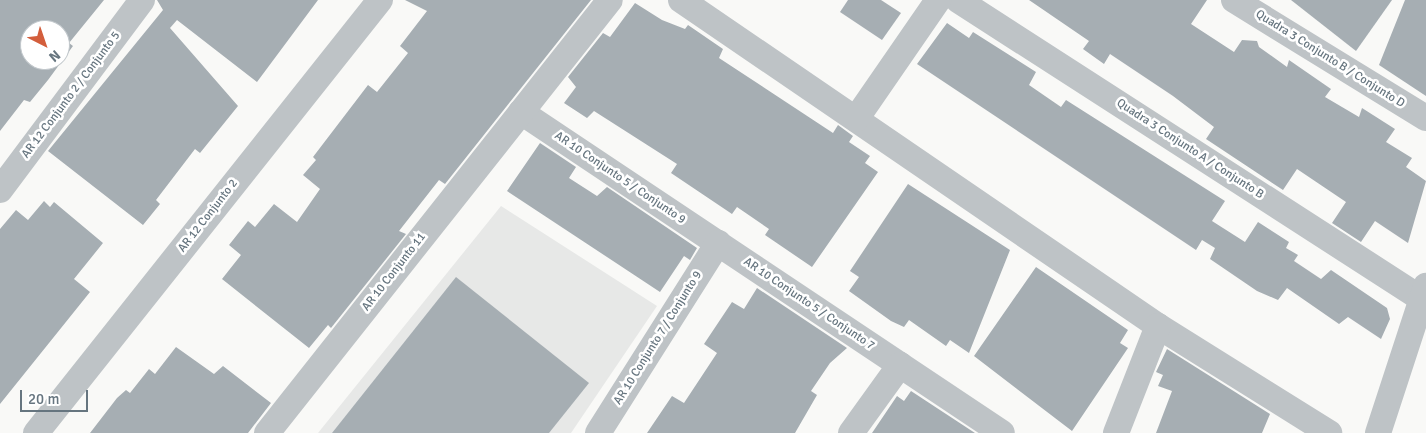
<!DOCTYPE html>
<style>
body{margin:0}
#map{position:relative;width:1426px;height:433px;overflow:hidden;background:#f9f9f7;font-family:Signika,sans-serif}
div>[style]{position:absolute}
.built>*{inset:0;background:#e7e8e7}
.building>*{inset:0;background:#a6aeb3}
.minor>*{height:26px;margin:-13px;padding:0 13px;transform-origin:13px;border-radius:13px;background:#bec3c6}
span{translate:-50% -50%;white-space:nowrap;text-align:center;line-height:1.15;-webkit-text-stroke:5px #fff;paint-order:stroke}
.street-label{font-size:12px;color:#66757f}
.north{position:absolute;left:20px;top:20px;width:50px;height:50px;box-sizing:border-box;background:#fff;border:1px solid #c2c8cc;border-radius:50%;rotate:139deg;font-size:14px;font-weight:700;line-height:20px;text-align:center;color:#66757f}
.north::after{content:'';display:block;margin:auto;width:18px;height:22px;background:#d35e3c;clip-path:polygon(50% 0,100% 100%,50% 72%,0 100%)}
.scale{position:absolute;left:20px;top:390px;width:68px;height:22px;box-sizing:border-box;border:2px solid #66757f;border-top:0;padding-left:6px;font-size:15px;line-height:18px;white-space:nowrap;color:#66757f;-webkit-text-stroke:4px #fff;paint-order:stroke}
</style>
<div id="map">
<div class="built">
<div style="clip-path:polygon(501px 206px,657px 306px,571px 433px,318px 433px)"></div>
</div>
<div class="building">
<div style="clip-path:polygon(evenodd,0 0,104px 0,69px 43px,73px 46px,48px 80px,30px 102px,24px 100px,0 131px,0 0,30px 30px,60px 30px,60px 60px,30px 60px,30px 30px)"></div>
<div style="clip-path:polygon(157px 0,318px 0,257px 82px,177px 20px,170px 28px,238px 106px,200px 153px,195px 149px,156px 200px,160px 204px,143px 225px,48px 151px,163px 10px)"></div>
<div style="clip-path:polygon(405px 0,591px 0,445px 184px,439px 180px,399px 231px,406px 234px,331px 328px,328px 325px,309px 348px,222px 279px,241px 255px,229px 245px,248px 221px,255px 227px,274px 204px,297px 222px,320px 189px,303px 175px,316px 160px,313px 157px,368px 85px,377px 92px,408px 53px,400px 46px,427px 11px)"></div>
<div style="clip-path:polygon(848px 0,881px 0,901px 13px,882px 40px,840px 12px)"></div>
<div style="clip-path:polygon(1029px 0,1207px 0,1191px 24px,1234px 52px,1242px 40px,1257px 41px,1259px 47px,1287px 67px,1289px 60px,1331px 89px,1325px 97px,1359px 117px,1362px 108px,1395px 129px,1386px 142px,1412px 158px,1406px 167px,1426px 181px,1408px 243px,1375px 221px,1361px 242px,1332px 223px,1346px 202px,1297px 169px,1283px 190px,1206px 139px,1214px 127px,1173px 96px,1110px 54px,1104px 64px,1083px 49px,1089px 41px)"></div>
<div style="clip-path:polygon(1291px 0,1392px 0,1356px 51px)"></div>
<div style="clip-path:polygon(1405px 0,1426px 0,1426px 96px,1379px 65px)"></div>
<div style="clip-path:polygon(635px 3px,662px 20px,685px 29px,688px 25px,723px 49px,719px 58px,833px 133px,838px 125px,853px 136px,849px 142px,870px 156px,865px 163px,878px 172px,812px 267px,765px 235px,769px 229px,737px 207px,732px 214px,671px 173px,677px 164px,594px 111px,587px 118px,564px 103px,576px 87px,568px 77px,603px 33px,610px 37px)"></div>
<div style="clip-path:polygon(947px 23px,969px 38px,973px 32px,1036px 72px,1029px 85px,1061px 107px,1066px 100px,1225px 201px,1212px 221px,1245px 242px,1258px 222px,1289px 242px,1286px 248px,1298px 255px,1294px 261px,1321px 279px,1331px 270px,1387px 308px,1390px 319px,1381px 339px,1348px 317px,1339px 324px,1287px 288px,1278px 300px,1257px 291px,1210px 259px,1215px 248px,1202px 240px,1196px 250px,917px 64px)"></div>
<div style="clip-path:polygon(540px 143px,576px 167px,569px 178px,597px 196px,607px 187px,697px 248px,690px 260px,684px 256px,660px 292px,507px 191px)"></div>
<div style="clip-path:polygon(908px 184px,1010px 250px,969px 353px,950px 340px,946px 346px,909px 320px,904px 327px,891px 321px,849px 291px,859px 277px,850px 271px)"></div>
<div style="clip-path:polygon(44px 201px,50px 207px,54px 202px,103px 243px,74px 279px,90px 292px,0 404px,0 229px,16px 210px,28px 220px)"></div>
<div style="clip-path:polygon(1036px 267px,1128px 330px,1120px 343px,1128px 348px,1072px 431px,974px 356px)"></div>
<div style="clip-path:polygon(456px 277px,589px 383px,549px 433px,332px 433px)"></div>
<div style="clip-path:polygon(757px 288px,847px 348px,830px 363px,811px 391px,817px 395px,795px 433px,647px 433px,672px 396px,684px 403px,717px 353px,704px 344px,732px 302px,744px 309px)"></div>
<div style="clip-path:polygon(176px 347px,214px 374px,223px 366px,271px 403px,248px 433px,90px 433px,117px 398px,126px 390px,130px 393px,149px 369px,155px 374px)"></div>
<div style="clip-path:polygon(1167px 349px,1270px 414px,1262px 433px,1156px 433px,1172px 391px,1158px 386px,1163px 375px,1156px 372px)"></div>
<div style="clip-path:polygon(911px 391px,975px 433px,872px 433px,897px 396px,904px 401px)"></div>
</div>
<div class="minor">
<div style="left:681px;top:0;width:578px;rotate:34.35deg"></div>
<div style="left:1158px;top:326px;width:202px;rotate:32deg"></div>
<div style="left:958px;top:0;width:552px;rotate:32.8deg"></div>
<div style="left:1234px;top:0;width:225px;rotate:31.6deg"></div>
<div style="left:521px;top:112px;width:578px;rotate:33.72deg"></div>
<div style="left:856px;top:119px;width:145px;rotate:-55.4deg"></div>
<div style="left:0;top:190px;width:237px;rotate:-53.2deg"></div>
<div style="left:36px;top:433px;width:553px;rotate:-51.53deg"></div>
<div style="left:267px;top:433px;width:552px;rotate:-51.62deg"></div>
<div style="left:598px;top:433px;width:225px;rotate:-57.7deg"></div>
<div style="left:851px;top:433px;width:84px;rotate:-54.2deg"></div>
<div style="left:1116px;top:433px;width:115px;rotate:-68.6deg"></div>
<div style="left:1378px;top:433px;width:155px;rotate:-71.9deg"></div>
</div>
<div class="street-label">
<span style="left:1330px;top:59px;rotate:32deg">Quadra 3 Conjunto B / Conjunto D</span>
<span style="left:71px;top:95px;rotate:-53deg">AR 12 Conjunto 2 / Conjunto 5</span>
<span style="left:1190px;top:149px;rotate:33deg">Quadra 3 Conjunto A / Conjunto B</span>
<span style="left:620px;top:178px;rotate:34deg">AR 10 Conjunto 5 / Conjunto 9</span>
<span style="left:208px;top:216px;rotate:-52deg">AR 12 Conjunto 2</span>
<span style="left:394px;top:272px;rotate:-52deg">AR 10 Conjunto 11</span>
<span style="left:809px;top:304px;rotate:34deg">AR 10 Conjunto 5 / Conjunto 7</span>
<span style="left:658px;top:338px;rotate:-58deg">AR 10 Conjunto 7 / Conjunto 9</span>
</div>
<div class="north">N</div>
<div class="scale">20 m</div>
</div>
